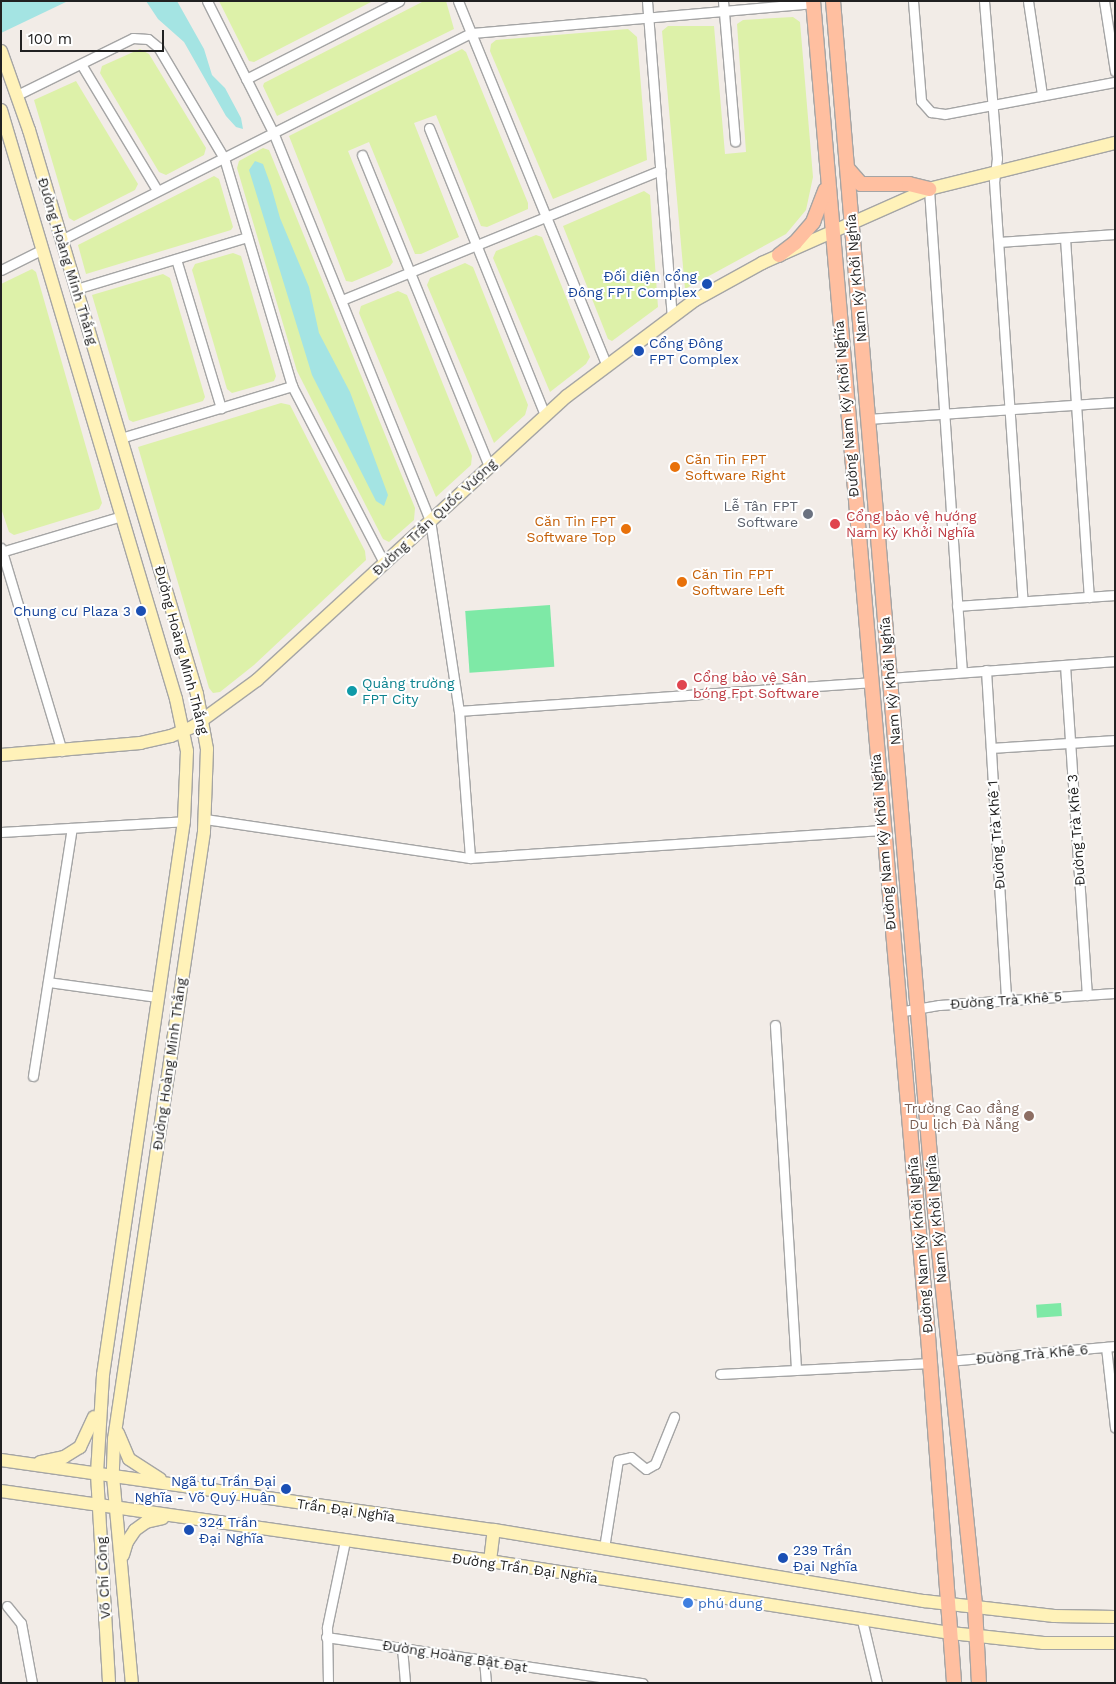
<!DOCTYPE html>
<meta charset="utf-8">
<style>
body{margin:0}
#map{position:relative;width:1116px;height:1684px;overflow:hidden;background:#f2ece7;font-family:"Work Sans",sans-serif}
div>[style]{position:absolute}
.grass>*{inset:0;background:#ddf1a9}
.pitch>*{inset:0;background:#7ee9a6;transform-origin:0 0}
.water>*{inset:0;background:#a4e4e3}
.roads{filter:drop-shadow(1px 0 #a5a5a5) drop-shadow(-1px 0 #a5a5a5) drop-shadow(0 1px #a5a5a5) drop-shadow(0 -1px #a5a5a5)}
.street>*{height:9px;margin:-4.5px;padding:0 4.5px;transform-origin:4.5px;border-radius:4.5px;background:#fff}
.secondary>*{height:12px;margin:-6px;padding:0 6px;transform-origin:6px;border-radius:6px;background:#fff2b9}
.primary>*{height:14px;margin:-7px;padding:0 7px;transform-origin:7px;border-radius:7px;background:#ffbfa0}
.dots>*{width:14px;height:14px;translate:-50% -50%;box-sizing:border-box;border:2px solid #fff;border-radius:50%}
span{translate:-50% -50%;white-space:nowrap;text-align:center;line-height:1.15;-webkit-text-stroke:4px #fff;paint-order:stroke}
.street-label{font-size:14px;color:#212121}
.transit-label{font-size:14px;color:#164399}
.right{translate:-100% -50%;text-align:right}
.left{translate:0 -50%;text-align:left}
.food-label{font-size:14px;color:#c56008}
.worship-label{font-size:14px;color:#5b616d}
.health-label{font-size:14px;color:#be3a42}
.culture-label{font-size:14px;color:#0d838f}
.education-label{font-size:14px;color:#785e54}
.shop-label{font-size:14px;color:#366cbe}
.frame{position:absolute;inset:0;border:2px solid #212121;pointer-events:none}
.scale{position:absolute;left:20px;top:30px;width:144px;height:22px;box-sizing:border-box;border:2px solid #212121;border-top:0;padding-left:6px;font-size:15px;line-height:18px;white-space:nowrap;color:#212121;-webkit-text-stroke:4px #fff;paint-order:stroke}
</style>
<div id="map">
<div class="grass">
<div style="clip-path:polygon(219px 1px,373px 1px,254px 62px,249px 61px)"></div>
<div style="clip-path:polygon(424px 1px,446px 1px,454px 29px,277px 116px,263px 86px,264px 83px)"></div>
<div style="clip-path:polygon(793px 17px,800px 22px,813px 177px,806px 210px,786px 234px,685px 289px,662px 31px,668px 26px,714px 26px,725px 154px,746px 152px,737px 24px,743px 20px)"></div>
<div style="clip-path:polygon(628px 29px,637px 37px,647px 160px,553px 199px,490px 51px,491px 44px,496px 40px)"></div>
<div style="clip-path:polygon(140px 49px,149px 54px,206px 148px,204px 155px,166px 175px,159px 172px,100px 73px,102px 66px)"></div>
<div style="clip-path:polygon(462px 49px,466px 52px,528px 203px,528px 209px,487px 227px,481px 226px,436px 115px,414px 123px,459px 237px,421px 254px,415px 254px,369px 142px,348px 151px,393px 262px,390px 266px,352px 282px,346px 281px,289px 136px)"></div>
<div style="clip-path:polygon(76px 81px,138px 184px,135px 190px,74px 221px,69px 218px,34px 100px)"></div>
<div style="clip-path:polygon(263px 148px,269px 150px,415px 508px,414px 520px,389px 542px,383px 539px,297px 371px,237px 168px,239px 161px)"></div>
<div style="clip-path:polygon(214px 176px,219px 179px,233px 227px,231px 230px,86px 274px,78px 245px)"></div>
<div style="clip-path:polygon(644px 191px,650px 195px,658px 307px,612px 341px,608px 339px,563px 226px)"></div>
<div style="clip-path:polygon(536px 235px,542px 237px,590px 357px,586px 364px,550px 392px,493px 258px,496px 251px)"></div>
<div style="clip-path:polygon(233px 253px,241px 256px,276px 376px,274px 381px,232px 393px,227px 389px,192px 270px,195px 264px)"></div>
<div style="clip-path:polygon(465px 263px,473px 267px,528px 405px,525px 415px,494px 443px,427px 285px,430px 278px)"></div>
<div style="clip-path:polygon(32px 269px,36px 272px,102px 503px,99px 509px,14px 535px,9px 532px,1px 508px,1px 284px)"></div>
<div style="clip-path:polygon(163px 274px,170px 278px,205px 397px,203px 401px,133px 422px,129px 420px,92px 295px)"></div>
<div style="clip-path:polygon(398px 291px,407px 295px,472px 456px,471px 465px,436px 497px,359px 313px,361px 306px)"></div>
<div style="clip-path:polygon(281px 403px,290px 405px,365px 551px,366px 560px,254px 665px,220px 692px,213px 693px,209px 688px,138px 447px)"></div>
</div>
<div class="pitch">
<div style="left:550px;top:605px;width:62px;height:85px;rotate:86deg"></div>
<div style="left:1061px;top:1303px;width:13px;height:25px;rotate:86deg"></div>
</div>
<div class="water">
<div style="clip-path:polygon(1px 1px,68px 1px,1px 33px)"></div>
<div style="clip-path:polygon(146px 1px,177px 1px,204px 49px,212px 75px,225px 88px,241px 118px,243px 129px,236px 127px,226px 116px,184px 42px,158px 19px)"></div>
<div style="clip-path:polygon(255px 161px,263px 164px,271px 186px,280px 218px,309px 287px,319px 333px,350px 392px,388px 495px,384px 506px,376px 501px,312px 375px,249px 170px)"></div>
</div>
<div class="roads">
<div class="street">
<div style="left:207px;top:1px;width:147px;rotate:63.3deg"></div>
<div style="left:273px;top:132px;width:419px;rotate:68deg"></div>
<div style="left:430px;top:520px;width:193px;rotate:81.4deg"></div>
<div style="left:459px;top:711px;width:147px;rotate:85.7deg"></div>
<div style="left:458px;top:1px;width:392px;rotate:67.8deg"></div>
<div style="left:647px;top:1px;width:316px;rotate:85.5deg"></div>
<div style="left:723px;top:1px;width:141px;rotate:85.1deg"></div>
<div style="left:913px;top:1px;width:100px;rotate:85.4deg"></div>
<div style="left:921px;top:101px;width:15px;rotate:48deg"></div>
<div style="left:931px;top:112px;width:14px;rotate:8deg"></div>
<div style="left:945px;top:114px;width:173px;rotate:-10.7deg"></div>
<div style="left:984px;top:1px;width:158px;rotate:85.3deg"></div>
<div style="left:997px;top:158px;width:23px;rotate:97deg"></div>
<div style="left:994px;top:181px;width:421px;rotate:86.1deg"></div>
<div style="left:1028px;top:1px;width:95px;rotate:81.5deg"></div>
<div style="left:1104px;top:1px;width:71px;rotate:81.1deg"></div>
<div style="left:81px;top:64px;width:147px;rotate:58.9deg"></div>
<div style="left:246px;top:79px;width:172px;rotate:-27deg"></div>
<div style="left:17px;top:95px;width:129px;rotate:-26.2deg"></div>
<div style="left:133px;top:38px;width:15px;rotate:4deg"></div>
<div style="left:148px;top:39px;width:13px;rotate:39deg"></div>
<div style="left:158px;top:47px;width:129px;rotate:59.3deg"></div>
<div style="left:224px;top:158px;width:238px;rotate:73.4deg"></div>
<div style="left:292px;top:386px;width:199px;rotate:62.5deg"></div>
<div style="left:429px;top:128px;width:310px;rotate:68deg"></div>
<div style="left:362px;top:155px;width:336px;rotate:67.8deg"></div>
<div style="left:929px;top:189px;width:484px;rotate:86.1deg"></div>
<div style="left:1065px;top:238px;width:360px;rotate:86.2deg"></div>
<div style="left:61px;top:240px;width:459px;rotate:-26.8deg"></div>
<div style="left:471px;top:33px;width:343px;rotate:-5deg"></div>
<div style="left:999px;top:242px;width:116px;rotate:-3.9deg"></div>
<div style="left:176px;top:259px;width:156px;rotate:73.2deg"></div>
<div style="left:1px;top:270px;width:47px;rotate:-26.6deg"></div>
<div style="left:76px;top:289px;width:179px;rotate:-16.9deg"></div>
<div style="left:342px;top:300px;width:344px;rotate:-22.2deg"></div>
<div style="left:868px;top:419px;width:248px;rotate:-3.9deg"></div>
<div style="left:121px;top:438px;width:179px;rotate:-16.9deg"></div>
<div style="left:1px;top:548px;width:212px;rotate:73.3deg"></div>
<div style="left:1px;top:552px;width:126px;rotate:-16.6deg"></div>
<div style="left:957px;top:606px;width:158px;rotate:-4deg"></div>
<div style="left:1065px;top:665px;width:331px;rotate:86.2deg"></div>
<div style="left:986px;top:670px;width:331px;rotate:86.5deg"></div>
<div style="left:890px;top:678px;width:226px;rotate:-4.3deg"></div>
<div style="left:459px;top:711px;width:411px;rotate:-4deg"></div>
<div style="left:991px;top:748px;width:124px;rotate:-3.7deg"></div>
<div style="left:205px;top:819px;width:268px;rotate:8.4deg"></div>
<div style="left:470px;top:858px;width:413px;rotate:-3.9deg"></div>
<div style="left:1px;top:832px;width:183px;rotate:-3.4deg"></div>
<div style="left:48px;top:982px;width:111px;rotate:7.8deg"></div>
<div style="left:898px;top:1012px;width:42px;rotate:-9.7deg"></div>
<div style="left:939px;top:1005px;width:176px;rotate:-3.9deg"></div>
<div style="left:775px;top:1025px;width:345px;rotate:86.5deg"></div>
<div style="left:33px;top:1076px;width:251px;rotate:-81.1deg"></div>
<div style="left:1106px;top:1347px;width:81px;rotate:83.6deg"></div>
<div style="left:948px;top:1361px;width:168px;rotate:-5.1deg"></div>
<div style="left:720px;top:1374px;width:210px;rotate:-3deg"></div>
<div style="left:604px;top:1548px;width:89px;rotate:-81deg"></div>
<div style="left:618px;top:1460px;width:13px;rotate:-13deg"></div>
<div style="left:631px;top:1457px;width:19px;rotate:39deg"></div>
<div style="left:646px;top:1469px;width:10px;rotate:-29deg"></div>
<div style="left:655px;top:1464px;width:51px;rotate:-68deg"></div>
<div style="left:7px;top:1606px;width:22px;rotate:51deg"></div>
<div style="left:21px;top:1623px;width:61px;rotate:79.6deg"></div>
<div style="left:862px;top:1620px;width:65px;rotate:76.6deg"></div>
<div style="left:326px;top:1637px;width:320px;rotate:8.3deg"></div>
<div style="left:402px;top:1648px;width:35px;rotate:85deg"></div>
<div style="left:484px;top:1660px;width:23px;rotate:85deg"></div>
<div style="left:328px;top:1683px;width:56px;rotate:-91deg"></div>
<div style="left:327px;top:1627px;width:88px;rotate:-78.2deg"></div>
</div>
<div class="secondary">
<div style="left:1px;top:51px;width:84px;rotate:70.5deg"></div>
<div style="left:29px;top:130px;width:588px;rotate:73.41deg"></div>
<div style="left:197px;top:694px;width:56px;rotate:79.7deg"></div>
<div style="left:207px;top:749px;width:83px;rotate:92.1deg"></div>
<div style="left:204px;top:832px;width:614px;rotate:98.43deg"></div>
<div style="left:114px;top:1439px;width:37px;rotate:92deg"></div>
<div style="left:113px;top:1476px;width:208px;rotate:84.8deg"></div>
<div style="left:1px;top:110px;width:614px;rotate:73.45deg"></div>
<div style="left:176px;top:699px;width:53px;rotate:78.1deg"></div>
<div style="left:187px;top:751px;width:70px;rotate:92.5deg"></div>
<div style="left:184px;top:821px;width:560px;rotate:98.32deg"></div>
<div style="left:103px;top:1375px;width:99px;rotate:93.5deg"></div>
<div style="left:97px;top:1474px;width:209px;rotate:86.7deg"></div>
<div style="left:1px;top:755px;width:140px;rotate:-4.9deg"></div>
<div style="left:140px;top:743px;width:32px;rotate:-13deg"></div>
<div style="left:171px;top:736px;width:25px;rotate:-23deg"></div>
<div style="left:194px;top:726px;width:78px;rotate:-36.1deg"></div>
<div style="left:257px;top:680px;width:420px;rotate:-42.5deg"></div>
<div style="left:567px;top:396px;width:160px;rotate:-36.9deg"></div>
<div style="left:695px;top:300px;width:77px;rotate:-28.9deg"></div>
<div style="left:762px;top:263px;width:183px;rotate:-23.9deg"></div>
<div style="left:929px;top:189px;width:192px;rotate:-13.9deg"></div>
<div style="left:118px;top:1433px;width:28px;rotate:67deg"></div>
<div style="left:129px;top:1459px;width:37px;rotate:33deg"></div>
<div style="left:1px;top:1460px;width:498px;rotate:8.1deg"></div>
<div style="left:494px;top:1530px;width:436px;rotate:9.4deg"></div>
<div style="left:924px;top:1601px;width:131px;rotate:6.6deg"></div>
<div style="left:1054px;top:1616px;width:61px;rotate:0.9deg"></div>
<div style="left:40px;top:1462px;width:25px;rotate:-12deg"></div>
<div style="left:64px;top:1457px;width:19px;rotate:-32deg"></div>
<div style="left:80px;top:1447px;width:33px;rotate:-65deg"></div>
<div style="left:1px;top:1491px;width:494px;rotate:8.1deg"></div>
<div style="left:490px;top:1561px;width:467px;rotate:8.9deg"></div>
<div style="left:951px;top:1633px;width:93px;rotate:6.2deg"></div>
<div style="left:1043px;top:1643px;width:72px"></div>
<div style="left:123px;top:1555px;width:14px;rotate:-73deg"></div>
<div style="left:127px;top:1542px;width:14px;rotate:-56deg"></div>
<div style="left:135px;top:1530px;width:14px;rotate:-36deg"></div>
<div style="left:146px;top:1522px;width:17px;rotate:-13deg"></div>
<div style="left:490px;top:1561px;width:31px;rotate:-83deg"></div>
</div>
<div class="primary">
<div style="left:813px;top:1px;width:1340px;rotate:85.08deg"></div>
<div style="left:928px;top:1336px;width:348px;rotate:85.7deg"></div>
<div style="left:833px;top:1px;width:1194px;rotate:85.2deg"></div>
<div style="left:933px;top:1191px;width:418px;rotate:84.2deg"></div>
<div style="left:975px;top:1607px;width:76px;rotate:87deg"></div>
<div style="left:848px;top:169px;width:20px;rotate:49deg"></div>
<div style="left:861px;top:184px;width:48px"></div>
<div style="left:909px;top:184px;width:21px;rotate:14deg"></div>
<div style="left:779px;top:255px;width:20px;rotate:-37deg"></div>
<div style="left:795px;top:243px;width:28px;rotate:-49deg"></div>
<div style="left:813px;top:222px;width:34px;rotate:-69deg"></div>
</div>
</div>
<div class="dots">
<div style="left:707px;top:284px;background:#1a4fb4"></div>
<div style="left:639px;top:351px;background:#1a4fb4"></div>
<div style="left:675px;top:467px;background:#e8710a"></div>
<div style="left:808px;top:514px;background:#6b7280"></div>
<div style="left:835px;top:524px;background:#e0444e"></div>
<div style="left:626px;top:529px;background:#e8710a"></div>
<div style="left:682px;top:582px;background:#e8710a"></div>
<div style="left:141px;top:611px;background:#1a4fb4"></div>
<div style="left:682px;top:685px;background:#e0444e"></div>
<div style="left:352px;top:691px;background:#0f9aa8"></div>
<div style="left:1029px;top:1116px;background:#8d6e63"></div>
<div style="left:286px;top:1489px;background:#1a4fb4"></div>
<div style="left:189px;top:1530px;background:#1a4fb4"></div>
<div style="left:783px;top:1558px;background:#1a4fb4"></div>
<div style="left:688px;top:1603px;background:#3f7fe0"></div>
</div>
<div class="street-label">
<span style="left:68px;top:261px;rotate:73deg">Đường Hoàng Minh Thắng</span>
<span style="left:856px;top:278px;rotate:-95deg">Nam Kỳ Khởi Nghĩa</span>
<span style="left:846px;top:409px;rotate:-95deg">Đường Nam Kỳ Khởi Nghĩa</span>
<span style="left:434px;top:517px;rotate:-43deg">Đường Trần Quốc Vượng</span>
<span style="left:182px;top:650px;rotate:75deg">Đường Hoàng Minh Thắng</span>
<span style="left:890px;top:681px;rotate:-95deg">Nam Kỳ Khởi Nghĩa</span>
<span style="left:1076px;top:830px;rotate:-94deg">Đường Trà Khê 3</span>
<span style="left:996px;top:835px;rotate:-94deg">Đường Trà Khê 1</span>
<span style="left:883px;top:842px;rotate:-95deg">Đường Nam Kỳ Khởi Nghĩa</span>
<span style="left:1006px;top:1000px;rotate:-4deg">Đường Trà Khê 5</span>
<span style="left:169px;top:1064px;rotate:-82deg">Đường Hoàng Minh Thắng</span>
<span style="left:936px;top:1219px;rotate:-95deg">Nam Kỳ Khởi Nghĩa</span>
<span style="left:920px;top:1245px;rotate:-95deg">Đường Nam Kỳ Khởi Nghĩa</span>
<span style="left:1032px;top:1354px;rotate:-5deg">Đường Trà Khê 6</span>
<span style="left:346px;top:1510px;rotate:8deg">Trần Đại Nghĩa</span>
<span style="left:525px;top:1568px;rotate:8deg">Đường Trần Đại Nghĩa</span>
<span style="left:103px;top:1578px;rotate:-93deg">Võ Chí Công</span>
<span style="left:455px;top:1656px;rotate:9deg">Đường Hoàng Bật Đạt</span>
</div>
<div class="transit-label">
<span class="right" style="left:697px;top:284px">Đối diện cổng<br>Đông FPT Complex</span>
<span class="left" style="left:649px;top:351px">Cổng Đông<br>FPT Complex</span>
<span class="right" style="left:131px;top:611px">Chung cư Plaza 3</span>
<span class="right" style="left:276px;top:1489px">Ngã tư Trần Đại<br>Nghĩa - Võ Quý Huân</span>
<span class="left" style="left:199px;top:1530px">324 Trần<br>Đại Nghĩa</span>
<span class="left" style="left:793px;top:1558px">239 Trần<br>Đại Nghĩa</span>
</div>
<div class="food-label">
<span class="left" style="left:685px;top:467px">Căn Tin FPT<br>Software Right</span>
<span class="right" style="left:616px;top:529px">Căn Tin FPT<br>Software Top</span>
<span class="left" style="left:692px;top:582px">Căn Tin FPT<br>Software Left</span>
</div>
<div class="worship-label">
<span class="right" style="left:798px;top:514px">Lễ Tân FPT<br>Software</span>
</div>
<div class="health-label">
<span class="left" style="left:846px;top:524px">Cổng bảo vệ hướng<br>Nam Kỳ Khởi Nghĩa</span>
<span class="left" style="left:693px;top:685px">Cổng bảo vệ Sân<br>bóng Fpt Software</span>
</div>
<div class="culture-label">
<span class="left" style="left:362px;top:691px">Quảng trường<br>FPT City</span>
</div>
<div class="education-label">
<span class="right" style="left:1019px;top:1116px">Trường Cao đẳng<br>Du lịch Đà Nẵng</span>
</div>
<div class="shop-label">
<span class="left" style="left:698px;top:1603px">phú dung</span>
</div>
<div class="frame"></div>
<div class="scale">100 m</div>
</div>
